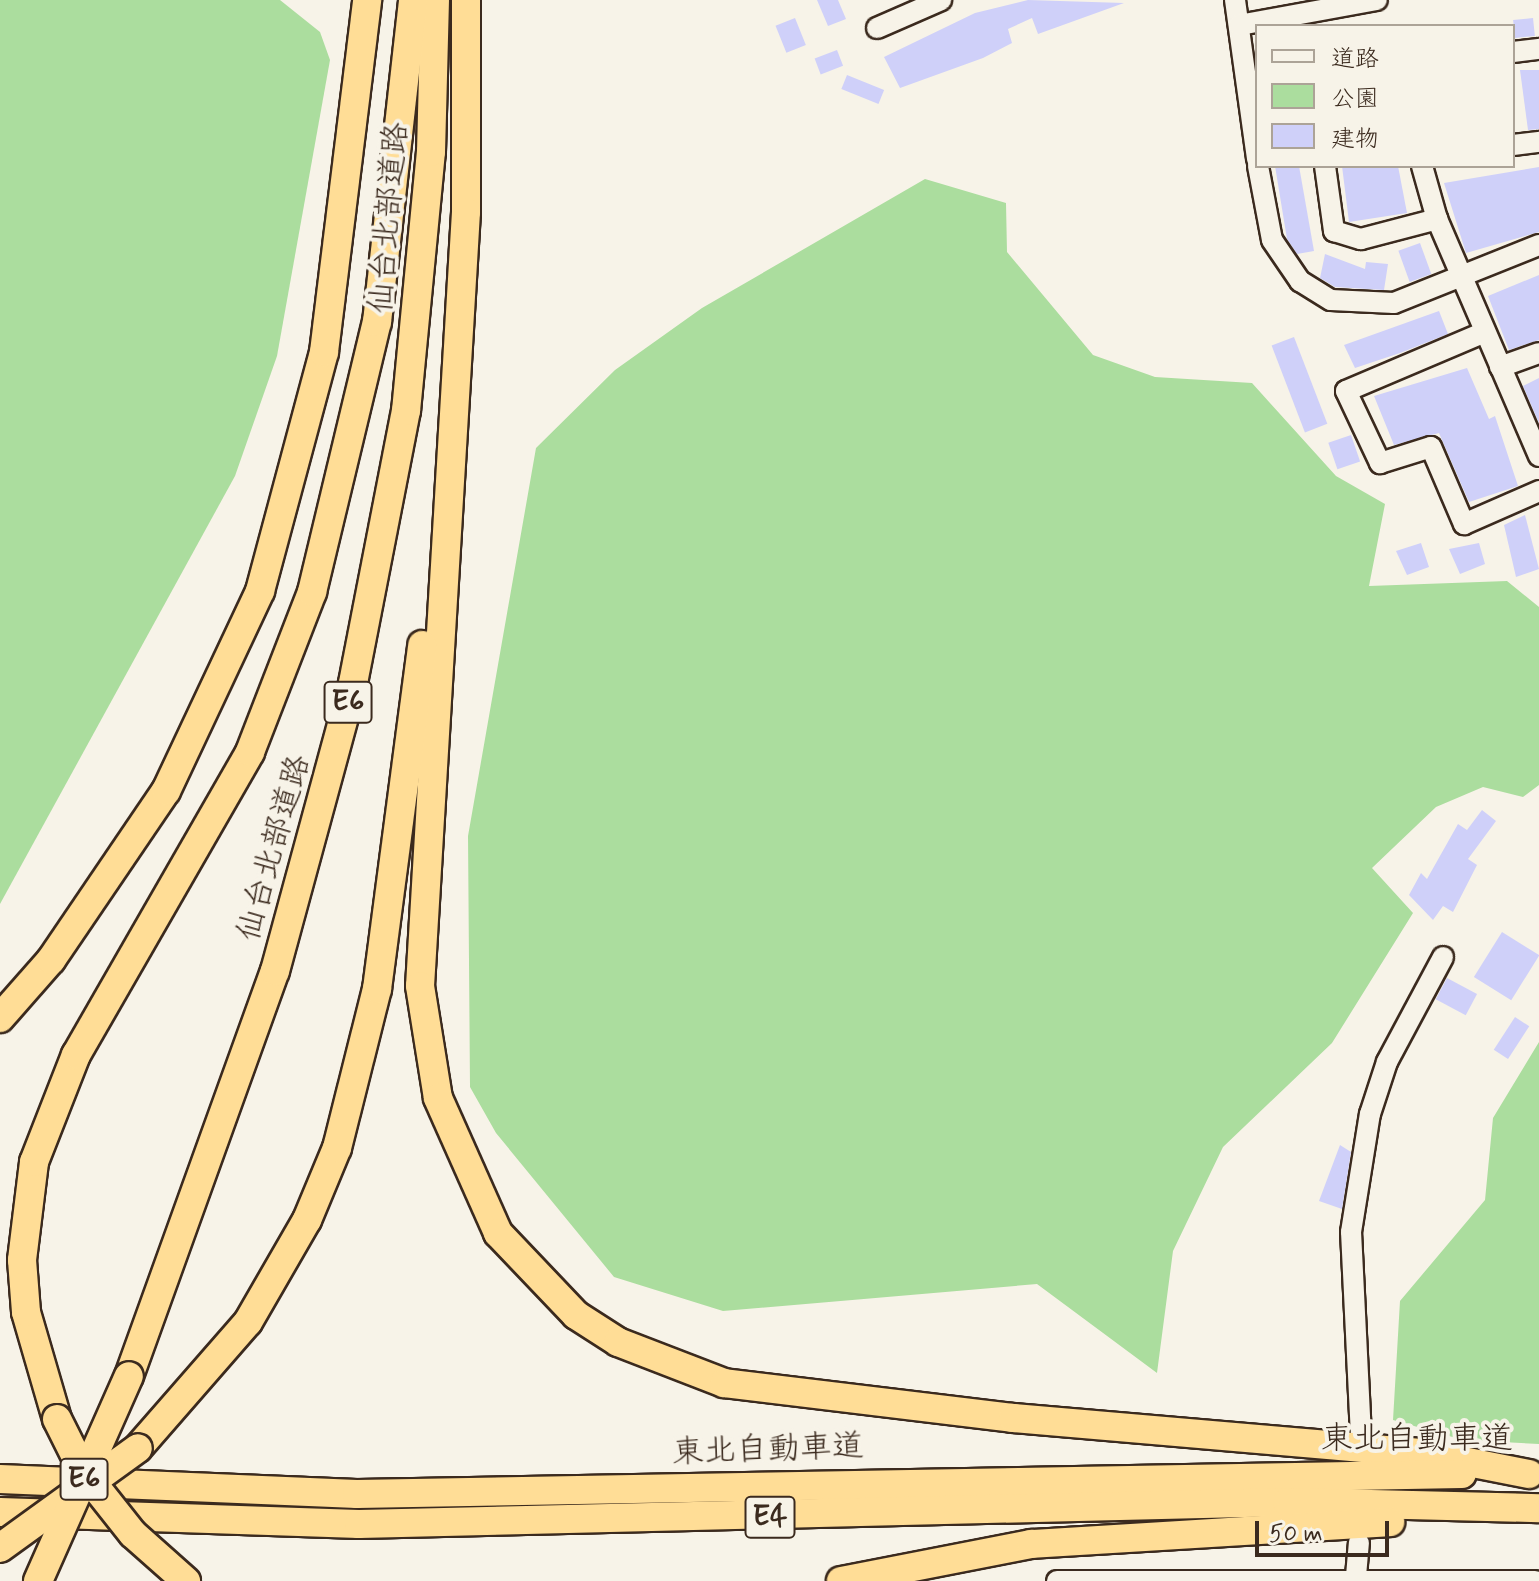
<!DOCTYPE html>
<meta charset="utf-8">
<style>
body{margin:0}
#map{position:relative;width:1539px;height:1581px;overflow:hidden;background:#f7f3e8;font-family:Mynerve,"Klee One",sans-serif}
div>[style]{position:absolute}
.green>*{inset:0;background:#abdd9e}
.building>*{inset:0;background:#cfd0f9;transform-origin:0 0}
.roads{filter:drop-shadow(2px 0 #3b2a1e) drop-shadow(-2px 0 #3b2a1e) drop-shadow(0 2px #3b2a1e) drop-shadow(0 -2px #3b2a1e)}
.minor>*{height:20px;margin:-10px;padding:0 10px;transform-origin:10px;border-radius:10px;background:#f7f3e8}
.highway>*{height:28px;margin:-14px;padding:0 14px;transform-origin:14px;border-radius:14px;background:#ffdd96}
.bridges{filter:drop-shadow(2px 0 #3b2a1e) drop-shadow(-2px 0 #3b2a1e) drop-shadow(0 2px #3b2a1e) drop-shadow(0 -2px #3b2a1e)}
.highway-bridge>*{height:28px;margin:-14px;padding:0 14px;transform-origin:14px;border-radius:14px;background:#ffdd96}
span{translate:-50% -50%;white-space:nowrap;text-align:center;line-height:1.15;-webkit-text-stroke:8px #f7f3e8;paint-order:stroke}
.shield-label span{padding:2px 6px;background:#f7f3e8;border:2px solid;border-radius:6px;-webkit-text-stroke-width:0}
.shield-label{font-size:30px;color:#3b2a1e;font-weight:700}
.street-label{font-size:32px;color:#3b2a1e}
.legend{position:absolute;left:1255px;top:24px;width:260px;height:144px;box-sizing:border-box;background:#f7f3e8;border:2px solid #aca397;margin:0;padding:10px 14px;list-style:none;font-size:24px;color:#3b2a1e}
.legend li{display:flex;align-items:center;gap:16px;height:40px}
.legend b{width:40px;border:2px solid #aca397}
.scale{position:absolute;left:1255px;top:1521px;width:134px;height:36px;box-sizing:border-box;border:4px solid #3b2a1e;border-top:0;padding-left:10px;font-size:24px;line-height:28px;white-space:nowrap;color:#3b2a1e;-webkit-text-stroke:6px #f7f3e8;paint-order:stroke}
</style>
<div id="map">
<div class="green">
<div style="clip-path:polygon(0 0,280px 0,320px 32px,330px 60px,277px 356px,235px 476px,0 904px)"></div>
<div style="clip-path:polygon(925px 179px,1006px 203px,1007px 252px,1093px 355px,1155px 377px,1252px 383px,1336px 476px,1385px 504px,1369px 586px,1507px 581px,1539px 607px,1539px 785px,1523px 797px,1483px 787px,1436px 807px,1372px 868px,1413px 913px,1332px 1043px,1223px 1147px,1173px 1251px,1157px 1373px,1037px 1284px,723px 1311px,614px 1277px,496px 1133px,470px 1087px,468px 836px,536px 448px,615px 370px,702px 308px)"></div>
<div style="clip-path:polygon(1539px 1042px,1539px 1444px,1463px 1440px,1393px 1420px,1400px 1301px,1485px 1200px,1493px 1118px)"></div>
</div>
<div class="building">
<div style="clip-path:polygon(817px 0,838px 0,846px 19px,828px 26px)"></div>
<div style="clip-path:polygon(1028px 0,1124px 3px,1038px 34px,1032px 18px,1008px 29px,1012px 43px,983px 58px,900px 88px,884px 57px,975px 13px)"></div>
<div style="left:795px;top:18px;width:29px;height:21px;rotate:68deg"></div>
<div style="left:1533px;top:18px;width:18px;height:20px;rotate:84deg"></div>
<div style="left:837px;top:50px;width:17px;height:24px;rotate:69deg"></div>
<div style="clip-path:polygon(1520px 70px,1539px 70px,1539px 129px,1528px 130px)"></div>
<div style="left:847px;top:75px;width:40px;height:15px;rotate:22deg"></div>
<div style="clip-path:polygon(1275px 166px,1299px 166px,1314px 251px,1297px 254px,1287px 239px)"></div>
<div style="clip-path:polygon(1342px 166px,1398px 166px,1407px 213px,1349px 222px)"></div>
<div style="clip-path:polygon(1539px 167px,1539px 232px,1466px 253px,1444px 183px)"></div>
<div style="left:1420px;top:243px;width:33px;height:23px;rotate:70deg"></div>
<div style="clip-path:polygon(1325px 254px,1365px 269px,1366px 262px,1388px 264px,1384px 290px,1335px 287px,1320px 278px)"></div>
<div style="clip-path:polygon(1539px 275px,1539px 340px,1509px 350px,1488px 296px)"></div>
<div style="clip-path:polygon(1439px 311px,1448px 334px,1400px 353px,1355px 368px,1344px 345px)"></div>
<div style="left:1294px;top:337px;width:93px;height:24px;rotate:69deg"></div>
<div style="clip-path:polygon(1467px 368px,1489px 419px,1495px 416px,1518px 486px,1469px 502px,1439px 433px,1394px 445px,1374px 396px)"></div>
<div style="clip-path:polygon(1539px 378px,1539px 423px,1523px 386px)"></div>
<div style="left:1351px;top:435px;width:28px;height:24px;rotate:71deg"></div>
<div style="clip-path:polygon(1525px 515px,1539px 569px,1516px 577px,1504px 525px)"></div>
<div style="clip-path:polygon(1421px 543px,1429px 567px,1407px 575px,1396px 551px)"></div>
<div style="clip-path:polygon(1479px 543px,1485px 564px,1460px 574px,1449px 549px)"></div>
<div style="clip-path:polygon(1482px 810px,1496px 821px,1468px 859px,1477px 865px,1453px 912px,1443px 906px,1433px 920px,1409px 895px,1421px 873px,1427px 879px,1458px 824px,1467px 830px)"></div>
<div style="left:1502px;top:932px;width:44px;height:53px;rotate:32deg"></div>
<div style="left:1447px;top:978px;width:34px;height:24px;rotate:28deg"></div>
<div style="left:1515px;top:1017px;width:17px;height:39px;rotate:33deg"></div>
<div style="clip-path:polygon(1340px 1145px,1351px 1152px,1342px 1209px,1319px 1201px)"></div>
</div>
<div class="roads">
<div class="minor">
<div style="left:1235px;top:0;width:161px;rotate:82.1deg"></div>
<div style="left:1239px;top:25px;width:140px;rotate:-10.3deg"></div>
<div style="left:877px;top:28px;width:70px;rotate:-23.6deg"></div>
<div style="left:1513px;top:52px;width:26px;rotate:-7deg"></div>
<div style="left:1513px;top:145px;width:26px;rotate:-7deg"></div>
<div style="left:1258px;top:166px;width:75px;rotate:79.3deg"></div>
<div style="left:1272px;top:240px;width:50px;rotate:55.7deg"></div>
<div style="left:1300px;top:281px;width:36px;rotate:32deg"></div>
<div style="left:1331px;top:300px;width:63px;rotate:2.7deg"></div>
<div style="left:1394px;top:303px;width:156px;rotate:-21.8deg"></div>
<div style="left:1325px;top:166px;width:66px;rotate:82.1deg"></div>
<div style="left:1334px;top:231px;width:28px;rotate:17deg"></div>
<div style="left:1361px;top:239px;width:79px;rotate:-14.7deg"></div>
<div style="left:1422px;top:166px;width:55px;rotate:74.2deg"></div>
<div style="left:1437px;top:219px;width:258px;rotate:66.7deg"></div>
<div style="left:1485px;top:332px;width:151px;rotate:157deg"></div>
<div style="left:1346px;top:391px;width:80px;rotate:64.7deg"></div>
<div style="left:1380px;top:463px;width:53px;rotate:-17.4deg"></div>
<div style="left:1431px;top:447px;width:84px;rotate:66.8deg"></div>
<div style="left:1464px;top:524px;width:82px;rotate:-23.7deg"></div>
<div style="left:1500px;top:367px;width:41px;rotate:-19.7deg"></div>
<div style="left:1361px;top:1436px;width:204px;rotate:-92.8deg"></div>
<div style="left:1351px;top:1232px;width:120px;rotate:-80.9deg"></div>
<div style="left:1370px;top:1114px;width:55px;rotate:-71.9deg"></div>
<div style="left:1387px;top:1062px;width:119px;rotate:-61.9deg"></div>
<div style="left:1356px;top:1576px;width:33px;rotate:-85deg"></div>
<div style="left:1057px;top:1581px;width:478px"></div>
</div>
<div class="highway">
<div style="left:466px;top:0;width:212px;rotate:90deg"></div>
<div style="left:466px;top:212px;width:775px;rotate:93.4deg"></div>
<div style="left:420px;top:986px;width:113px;rotate:80.9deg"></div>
<div style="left:438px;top:1098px;width:148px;rotate:66deg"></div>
<div style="left:498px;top:1233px;width:113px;rotate:46.4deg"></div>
<div style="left:576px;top:1315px;width:50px;rotate:32.7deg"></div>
<div style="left:618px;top:1342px;width:114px;rotate:21.1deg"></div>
<div style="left:724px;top:1383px;width:291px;rotate:6.9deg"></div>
<div style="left:1013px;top:1418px;width:410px;rotate:4.9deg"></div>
<div style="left:1422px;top:1453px;width:109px;rotate:11.1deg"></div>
<div style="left:0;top:1018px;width:77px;rotate:-48.7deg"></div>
<div style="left:51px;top:960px;width:204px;rotate:-55.8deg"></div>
<div style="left:166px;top:791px;width:221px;rotate:-64.8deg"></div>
<div style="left:260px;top:591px;width:247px;rotate:-75deg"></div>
<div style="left:324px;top:352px;width:355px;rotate:-83deg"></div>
<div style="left:129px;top:1376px;width:431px;rotate:-70.2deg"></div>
<div style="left:275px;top:971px;width:298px;rotate:-74.8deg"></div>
<div style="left:353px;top:683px;width:277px;rotate:-79deg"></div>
<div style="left:406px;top:411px;width:260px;rotate:-84.5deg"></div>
<div style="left:431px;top:152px;width:152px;rotate:-88.5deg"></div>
<div style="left:57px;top:1419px;width:111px;rotate:-106.2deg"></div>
<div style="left:26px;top:1312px;width:52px;rotate:-94.4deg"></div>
<div style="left:22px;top:1260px;width:99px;rotate:-83deg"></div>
<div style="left:34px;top:1162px;width:115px;rotate:-68.6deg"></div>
<div style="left:76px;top:1055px;width:349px;rotate:-60.1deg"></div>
<div style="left:250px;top:752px;width:172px;rotate:-68.8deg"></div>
<div style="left:312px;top:592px;width:278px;rotate:-76.5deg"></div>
<div style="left:377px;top:322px;width:324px;rotate:-83.6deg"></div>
<div style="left:138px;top:1448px;width:167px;rotate:-48.9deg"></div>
<div style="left:248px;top:1322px;width:118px;rotate:-60deg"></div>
<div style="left:307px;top:1220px;width:78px;rotate:-67.4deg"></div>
<div style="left:337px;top:1148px;width:164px;rotate:-75.9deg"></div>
<div style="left:377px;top:989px;width:347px;rotate:-82.5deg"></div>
<div style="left:0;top:1479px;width:357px;rotate:2.4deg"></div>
<div style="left:357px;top:1494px;width:1105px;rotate:-1.04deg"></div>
<div style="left:0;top:1512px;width:359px;rotate:1.9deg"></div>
<div style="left:359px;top:1524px;width:928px;rotate:-1.36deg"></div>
<div style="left:1287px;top:1502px;width:252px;rotate:1.4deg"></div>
<div style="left:841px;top:1581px;width:194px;rotate:-11deg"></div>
<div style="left:1031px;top:1544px;width:360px;rotate:-3.5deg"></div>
</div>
</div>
<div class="bridges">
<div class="highway-bridge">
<div style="left:57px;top:1419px;width:58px;rotate:63.4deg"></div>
<div style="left:83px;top:1471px;width:80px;rotate:51.6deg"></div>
<div style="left:133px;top:1534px;width:71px;rotate:41.6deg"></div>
<div style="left:0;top:1548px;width:170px;rotate:-35.9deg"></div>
<div style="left:38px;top:1581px;width:224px;rotate:-66.1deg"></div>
</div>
</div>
<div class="shield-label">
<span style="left:348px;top:702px">E6</span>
<span style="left:84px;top:1479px">E6</span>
<span style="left:770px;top:1517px">E4</span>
</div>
<div class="street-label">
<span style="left:389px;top:218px;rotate:-85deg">仙台北部道路</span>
<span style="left:274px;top:848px;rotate:-74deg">仙台北部道路</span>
<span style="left:1417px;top:1439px">東北自動車道</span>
<span style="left:768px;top:1450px;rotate:-2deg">東北自動車道</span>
</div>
<ul class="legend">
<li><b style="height:10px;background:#f7f3e8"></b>道路</li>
<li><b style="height:22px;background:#abdd9e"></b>公園</li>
<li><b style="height:22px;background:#cfd0f9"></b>建物</li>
</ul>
<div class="scale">50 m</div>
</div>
